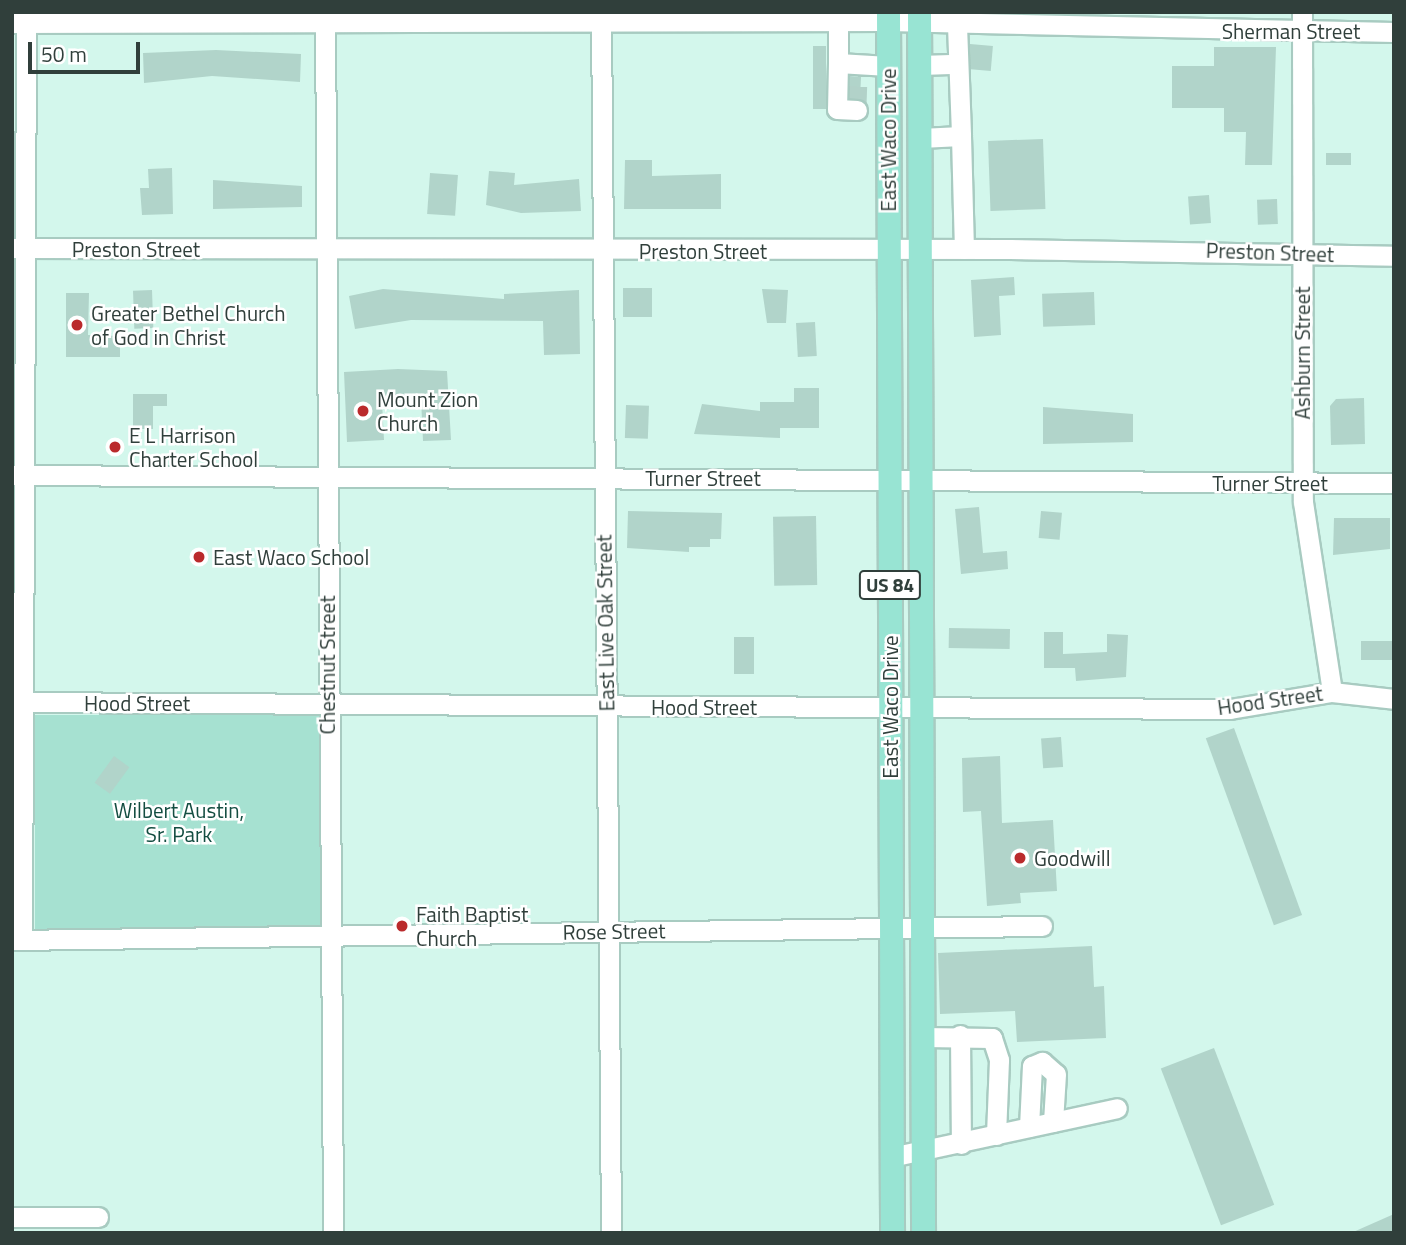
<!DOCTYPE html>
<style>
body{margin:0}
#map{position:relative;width:1406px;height:1245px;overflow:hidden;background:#d3f7ec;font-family:"Titillium Web",sans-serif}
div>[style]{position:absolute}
.green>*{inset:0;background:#a6e1d1;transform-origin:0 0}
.building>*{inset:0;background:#b1d4ca;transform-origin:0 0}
.minor-tunnel>*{height:19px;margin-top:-9.5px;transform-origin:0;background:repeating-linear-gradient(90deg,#b2d2c9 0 19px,transparent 0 29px)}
.roads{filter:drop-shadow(2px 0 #a8cbc1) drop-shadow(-2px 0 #a8cbc1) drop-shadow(0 2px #a8cbc1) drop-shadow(0 -2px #a8cbc1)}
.minor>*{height:19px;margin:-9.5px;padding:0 9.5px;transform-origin:9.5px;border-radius:9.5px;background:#fff}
.major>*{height:23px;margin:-11.5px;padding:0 11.5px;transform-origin:11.5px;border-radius:11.5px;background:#98e4d3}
.dots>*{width:19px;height:19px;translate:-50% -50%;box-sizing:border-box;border:4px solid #fff;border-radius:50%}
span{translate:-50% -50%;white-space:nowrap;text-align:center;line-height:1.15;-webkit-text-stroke:5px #fff;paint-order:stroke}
.shield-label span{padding:2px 5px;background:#fff;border:2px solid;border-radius:5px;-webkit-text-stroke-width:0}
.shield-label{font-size:19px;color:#303f3b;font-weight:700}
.street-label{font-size:21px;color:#303f3b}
.poi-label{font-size:21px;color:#303f3b}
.left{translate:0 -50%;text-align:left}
.park-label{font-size:21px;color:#134d41}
.frame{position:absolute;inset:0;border:14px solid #303f3b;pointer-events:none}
.scale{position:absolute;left:28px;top:42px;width:112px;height:32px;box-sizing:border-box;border:4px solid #303f3b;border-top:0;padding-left:9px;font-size:21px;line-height:24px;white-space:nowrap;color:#303f3b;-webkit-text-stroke:5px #fff;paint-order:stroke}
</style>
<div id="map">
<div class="green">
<div style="left:35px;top:715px;width:289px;height:215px"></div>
</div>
<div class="building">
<div style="left:970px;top:44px;width:23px;height:25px;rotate:5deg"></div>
<div style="left:813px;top:46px;width:13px;height:63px"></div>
<div style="clip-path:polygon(1214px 47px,1276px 47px,1272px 165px,1245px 165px,1246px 132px,1224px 132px,1224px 108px,1172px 108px,1172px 66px,1214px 66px)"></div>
<div style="clip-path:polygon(216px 50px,301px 54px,300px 82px,212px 76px,144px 83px,143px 53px)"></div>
<div style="clip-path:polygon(850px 76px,861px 77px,860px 99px,850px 97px)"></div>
<div style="left:1043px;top:139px;width:70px;height:55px;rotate:88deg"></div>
<div style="left:1326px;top:153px;width:25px;height:12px"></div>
<div style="clip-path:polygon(625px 160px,652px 160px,652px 176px,721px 174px,721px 209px,624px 209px)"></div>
<div style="clip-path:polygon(172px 168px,173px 214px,142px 215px,140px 188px,149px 188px,148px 169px)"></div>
<div style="clip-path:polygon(489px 171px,515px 173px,514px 185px,579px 179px,581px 211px,521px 213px,486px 205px)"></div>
<div style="left:430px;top:173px;width:28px;height:41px;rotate:4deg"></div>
<div style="clip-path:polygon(213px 180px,302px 186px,302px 207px,213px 209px)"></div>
<div style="left:1209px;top:195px;width:28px;height:21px;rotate:86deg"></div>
<div style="left:1277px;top:199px;width:25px;height:20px;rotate:88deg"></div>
<div style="clip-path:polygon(1014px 277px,1015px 295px,999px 296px,1001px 335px,974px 337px,971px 280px)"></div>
<div style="left:652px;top:288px;width:29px;height:29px;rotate:90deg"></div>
<div style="clip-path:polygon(383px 289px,504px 299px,504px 294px,579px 290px,580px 354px,544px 355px,543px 321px,411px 320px,355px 329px,349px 296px)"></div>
<div style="clip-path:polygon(762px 289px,788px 290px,786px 323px,767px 323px)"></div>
<div style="left:152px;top:290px;width:38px;height:19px;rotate:88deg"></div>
<div style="left:1094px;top:292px;width:33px;height:52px;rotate:88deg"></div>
<div style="clip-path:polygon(66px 293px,89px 293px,88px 335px,120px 336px,120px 357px,66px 357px)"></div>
<div style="left:815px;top:322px;width:34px;height:19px;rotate:87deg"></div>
<div style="clip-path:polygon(398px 369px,447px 371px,451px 440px,423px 441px,421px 399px,382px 402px,384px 440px,347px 442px,344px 372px)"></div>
<div style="clip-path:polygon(794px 388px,819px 388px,819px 428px,780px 428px,780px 438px,694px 434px,702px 404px,760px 411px,760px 402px,794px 402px)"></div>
<div style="clip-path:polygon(133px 394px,167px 394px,167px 406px,153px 406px,153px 429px,133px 429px)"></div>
<div style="clip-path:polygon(1364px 398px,1365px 444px,1331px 445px,1330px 406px,1336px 399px)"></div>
<div style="left:626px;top:405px;width:23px;height:33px;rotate:2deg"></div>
<div style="clip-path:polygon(1043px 407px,1133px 414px,1133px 442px,1043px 444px)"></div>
<div style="clip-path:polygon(979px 507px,983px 553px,1007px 551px,1008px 569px,961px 574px,955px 509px)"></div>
<div style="clip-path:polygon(628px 511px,722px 513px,721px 539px,710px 539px,710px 547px,689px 547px,689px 552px,627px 548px)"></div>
<div style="left:1041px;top:511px;width:21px;height:27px;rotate:5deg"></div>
<div style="left:816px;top:516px;width:69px;height:43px;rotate:89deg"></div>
<div style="clip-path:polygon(1334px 518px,1390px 518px,1390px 549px,1333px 555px)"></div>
<div style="left:949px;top:628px;width:61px;height:20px;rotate:1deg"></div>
<div style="clip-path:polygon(1044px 632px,1063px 632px,1063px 654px,1107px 652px,1107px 634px,1128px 635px,1126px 677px,1076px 681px,1075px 668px,1044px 668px)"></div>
<div style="left:734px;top:637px;width:20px;height:37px"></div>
<div style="left:1394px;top:641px;width:19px;height:33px;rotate:90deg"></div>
<div style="left:1234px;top:728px;width:199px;height:30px;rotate:70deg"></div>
<div style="left:1061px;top:737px;width:30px;height:20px;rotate:86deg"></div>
<div style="left:114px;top:756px;width:19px;height:33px;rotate:36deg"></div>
<div style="clip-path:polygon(1000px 756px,1002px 823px,1053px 820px,1057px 891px,1020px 893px,1021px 903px,987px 906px,981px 811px,963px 812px,962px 758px)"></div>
<div style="clip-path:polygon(1092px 946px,1094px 987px,1104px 986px,1106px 1038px,1017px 1042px,1015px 1011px,940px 1014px,938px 953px)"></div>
<div style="left:1214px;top:1048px;width:168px;height:57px;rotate:69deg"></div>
<div style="clip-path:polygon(1394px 1214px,1394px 1233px,1351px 1233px)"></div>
</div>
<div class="minor-tunnel">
<div style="left:857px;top:105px;width:35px;rotate:-88deg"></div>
</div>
<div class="roads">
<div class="minor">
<div style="left:1302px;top:12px;width:490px;rotate:89.9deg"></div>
<div style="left:1303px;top:502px;width:192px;rotate:81.3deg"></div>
<div style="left:325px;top:13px;width:1220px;rotate:89.62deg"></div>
<div style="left:601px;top:13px;width:1220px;rotate:89.53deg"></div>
<div style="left:12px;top:23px;width:876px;rotate:-0.13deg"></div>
<div style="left:888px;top:21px;width:506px;rotate:1.25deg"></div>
<div style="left:838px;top:23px;width:40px;rotate:90deg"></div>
<div style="left:838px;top:63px;width:50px;rotate:3.4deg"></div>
<div style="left:957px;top:25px;width:111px;rotate:87.9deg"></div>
<div style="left:838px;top:63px;width:46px;rotate:91.2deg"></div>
<div style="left:837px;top:109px;width:20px;rotate:3deg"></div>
<div style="left:920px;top:65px;width:38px;rotate:-2deg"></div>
<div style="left:920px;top:138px;width:41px;rotate:-2.8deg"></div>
<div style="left:961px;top:136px;width:113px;rotate:88.5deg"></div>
<div style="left:12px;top:248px;width:998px;rotate:0.06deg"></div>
<div style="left:1010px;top:249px;width:384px;rotate:1deg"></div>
<div style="left:12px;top:475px;width:1382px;rotate:0.33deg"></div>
<div style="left:12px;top:702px;width:1218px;rotate:0.33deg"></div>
<div style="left:1230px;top:709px;width:103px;rotate:-9.5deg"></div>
<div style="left:1332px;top:692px;width:62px;rotate:6.4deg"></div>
<div style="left:12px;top:940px;width:1030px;rotate:-0.78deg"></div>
<div style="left:22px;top:940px;width:928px;rotate:-89.75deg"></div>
<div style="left:960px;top:1035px;width:109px;rotate:89.5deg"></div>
<div style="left:923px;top:1037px;width:69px;rotate:0.8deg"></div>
<div style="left:992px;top:1038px;width:23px;rotate:72deg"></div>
<div style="left:999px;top:1060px;width:75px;rotate:92.3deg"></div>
<div style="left:1029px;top:1127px;width:61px;rotate:-87.2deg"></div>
<div style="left:1032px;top:1066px;width:11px;rotate:-22deg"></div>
<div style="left:1042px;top:1062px;width:18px;rotate:41deg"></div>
<div style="left:1056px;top:1074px;width:48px;rotate:93.6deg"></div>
<div style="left:891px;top:1157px;width:231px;rotate:-12.2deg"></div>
<div style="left:12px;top:1217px;width:86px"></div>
</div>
<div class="major">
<div style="left:888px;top:12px;width:1221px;rotate:89.81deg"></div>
<div style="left:919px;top:12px;width:1221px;rotate:89.81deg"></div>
</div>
</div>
<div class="dots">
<div style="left:77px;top:325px;background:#ba2a2c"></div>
<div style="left:363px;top:411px;background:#ba2a2c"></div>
<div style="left:115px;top:447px;background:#ba2a2c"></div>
<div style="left:199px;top:557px;background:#ba2a2c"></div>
<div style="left:1020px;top:858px;background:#ba2a2c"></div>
<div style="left:402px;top:926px;background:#ba2a2c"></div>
</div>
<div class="shield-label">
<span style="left:890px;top:585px">US 84</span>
</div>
<div class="street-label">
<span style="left:1291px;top:31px">Sherman Street</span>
<span style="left:888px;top:140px;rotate:-90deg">East Waco Drive</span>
<span style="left:136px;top:249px">Preston Street</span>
<span style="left:703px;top:251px">Preston Street</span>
<span style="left:1270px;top:252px;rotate:2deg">Preston Street</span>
<span style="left:1302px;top:353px;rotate:-90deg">Ashburn Street</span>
<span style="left:703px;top:478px">Turner Street</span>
<span style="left:1270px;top:483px">Turner Street</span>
<span style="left:605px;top:623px;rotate:-91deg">East Live Oak Street</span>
<span style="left:327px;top:665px;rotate:-90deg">Chestnut Street</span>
<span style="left:1270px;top:700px;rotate:-8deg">Hood Street</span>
<span style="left:137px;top:703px">Hood Street</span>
<span style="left:704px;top:707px">Hood Street</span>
<span style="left:890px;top:707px;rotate:-90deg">East Waco Drive</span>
<span style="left:614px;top:931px;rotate:-1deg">Rose Street</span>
</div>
<div class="poi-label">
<span class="left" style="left:91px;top:325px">Greater Bethel Church<br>of God in Christ</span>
<span class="left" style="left:377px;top:411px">Mount Zion<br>Church</span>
<span class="left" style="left:129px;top:447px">E L Harrison<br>Charter School</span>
<span class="left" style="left:213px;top:557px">East Waco School</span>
<span class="left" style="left:1034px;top:858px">Goodwill</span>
<span class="left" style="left:416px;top:926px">Faith Baptist<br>Church</span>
</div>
<div class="park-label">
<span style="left:179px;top:822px">Wilbert Austin,<br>Sr. Park</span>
</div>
<div class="frame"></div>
<div class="scale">50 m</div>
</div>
